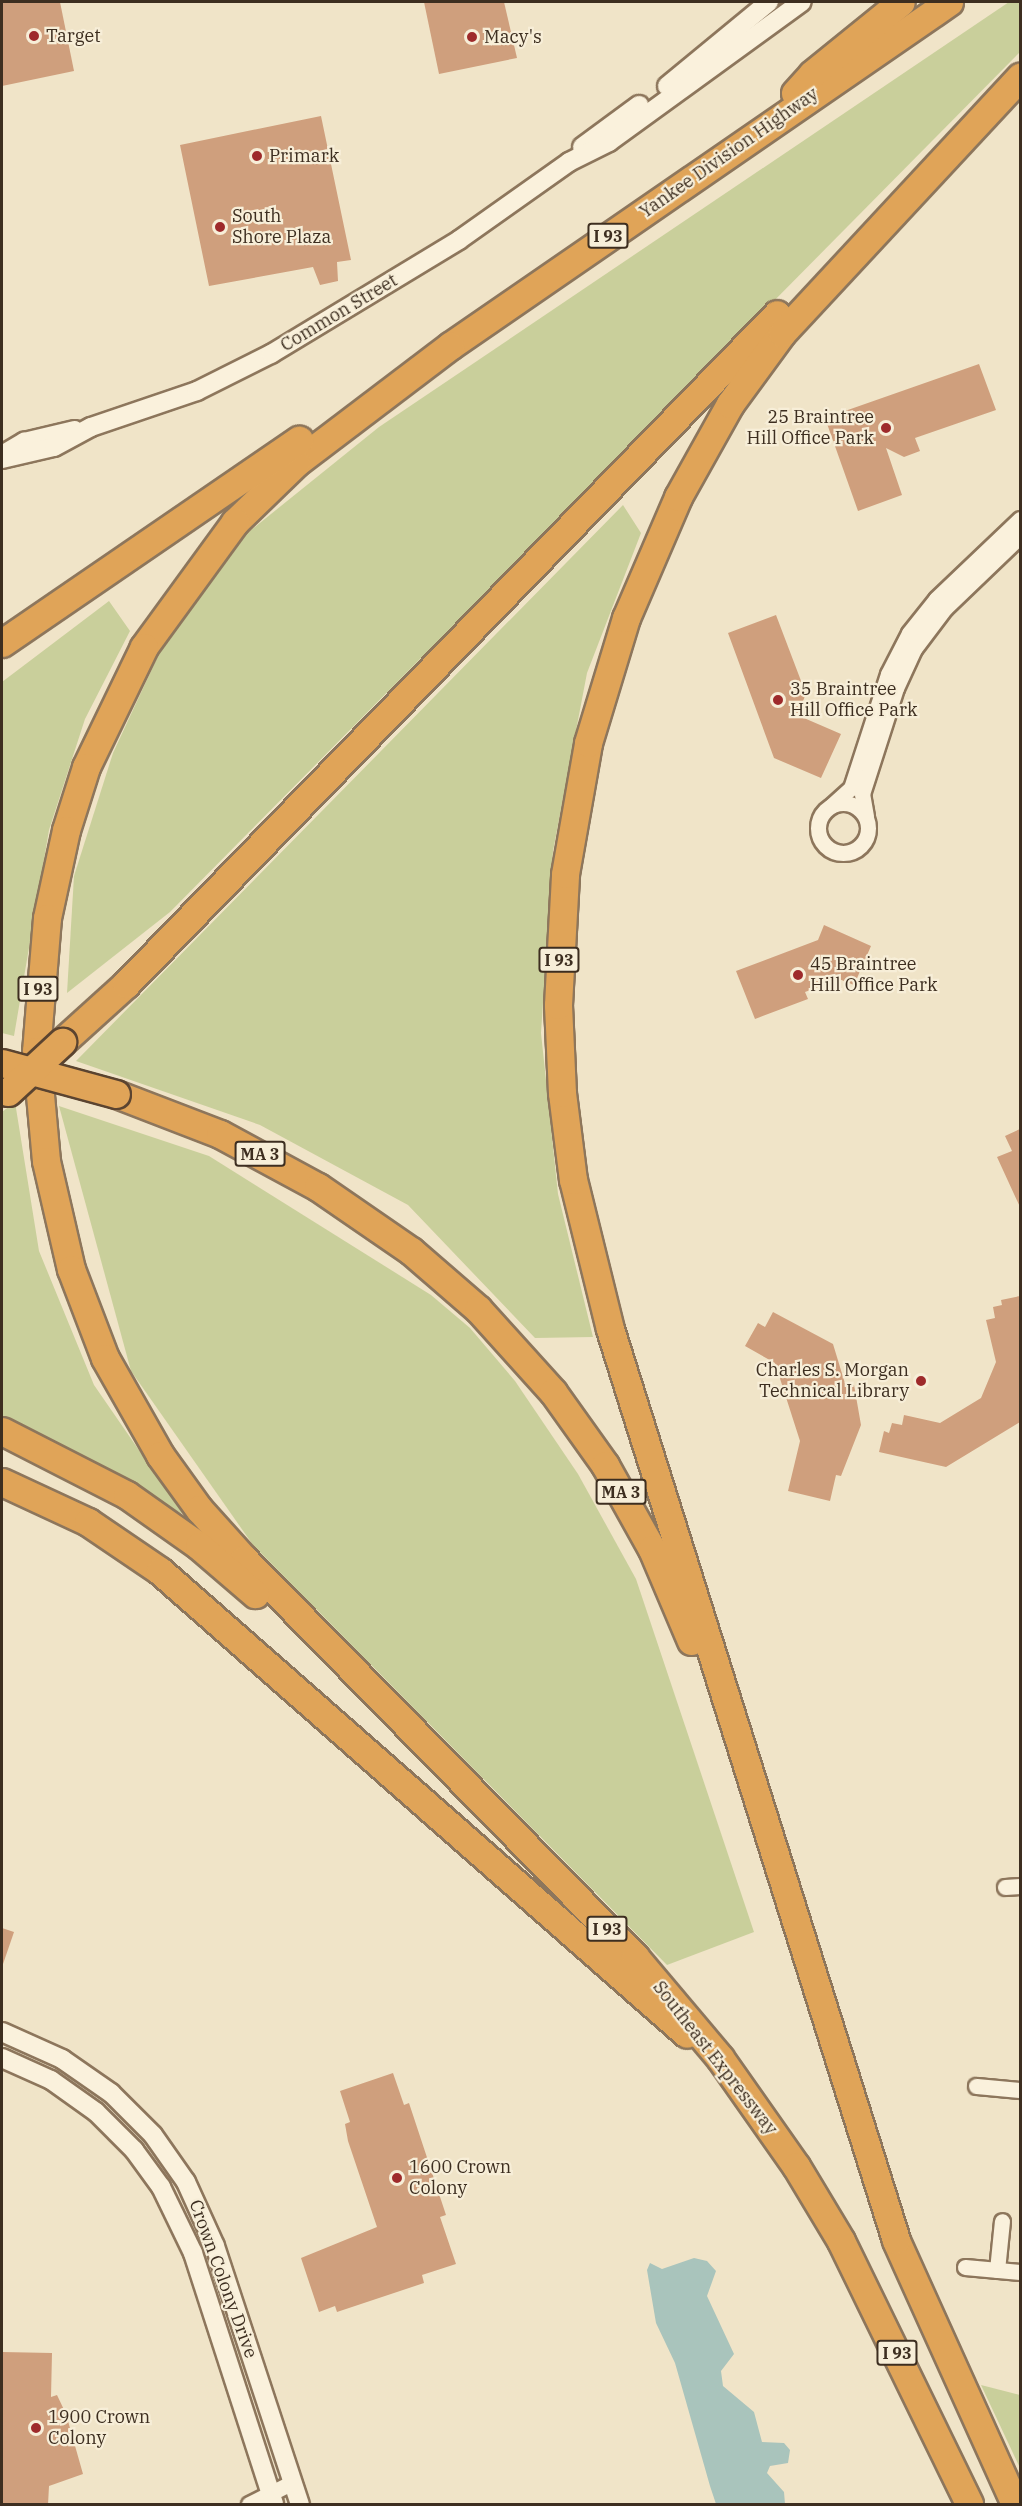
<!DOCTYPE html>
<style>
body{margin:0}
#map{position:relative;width:1022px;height:2506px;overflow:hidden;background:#f0e4c8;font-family:"IBM Plex Serif",serif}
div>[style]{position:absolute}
.green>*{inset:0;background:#c9cf9b}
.water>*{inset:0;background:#a9c4bc}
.building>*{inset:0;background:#cf9f7d}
.roads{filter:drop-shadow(2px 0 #8d765c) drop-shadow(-2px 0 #8d765c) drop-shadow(0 2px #8d765c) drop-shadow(0 -2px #8d765c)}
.minor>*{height:15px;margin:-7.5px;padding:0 7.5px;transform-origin:7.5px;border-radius:7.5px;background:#faf1dc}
.minor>.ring{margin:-7.5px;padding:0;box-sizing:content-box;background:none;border:15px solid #faf1dc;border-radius:50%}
.tertiary>*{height:18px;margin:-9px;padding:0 9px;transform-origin:9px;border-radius:9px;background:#faf1dc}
.motorway>*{height:27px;margin:-13.5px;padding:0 13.5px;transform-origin:13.5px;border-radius:13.5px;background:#e0a458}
.bridges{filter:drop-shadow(2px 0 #5b4430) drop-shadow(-2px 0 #5b4430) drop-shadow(0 2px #5b4430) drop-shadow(0 -2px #5b4430)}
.motorway-bridge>*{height:27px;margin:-13.5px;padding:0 13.5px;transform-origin:13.5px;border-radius:13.5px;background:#e0a458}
.dots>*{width:16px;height:16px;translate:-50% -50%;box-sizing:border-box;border:3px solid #f7eed8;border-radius:50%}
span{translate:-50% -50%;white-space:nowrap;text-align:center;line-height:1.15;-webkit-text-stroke:4.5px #f7eed8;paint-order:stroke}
.shield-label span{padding:2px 4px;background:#f7eed8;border:2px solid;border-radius:4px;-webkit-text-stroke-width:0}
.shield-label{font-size:16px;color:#3d2e20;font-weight:700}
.poi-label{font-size:18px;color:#3d2e20}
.left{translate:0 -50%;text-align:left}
.right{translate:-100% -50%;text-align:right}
.street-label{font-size:18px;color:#3d2e20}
.frame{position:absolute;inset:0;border:3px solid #3d2e20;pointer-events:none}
</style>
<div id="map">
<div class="green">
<div style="clip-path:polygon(1009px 2px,1020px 2px,1020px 52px,170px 912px,67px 993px,74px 876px,113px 753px,164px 643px,235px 543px,379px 427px)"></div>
<div style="clip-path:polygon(623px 505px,641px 533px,587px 673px,553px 851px,541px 1033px,558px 1194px,593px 1337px,535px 1338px,408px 1205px,260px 1125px,76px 1061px)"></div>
<div style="clip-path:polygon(109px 601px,130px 631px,85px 719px,49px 830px,14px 1036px,2px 1033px,2px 682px)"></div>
<div style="clip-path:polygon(15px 1102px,39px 1251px,94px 1385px,183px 1514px,2px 1418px,2px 1112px)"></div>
<div style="clip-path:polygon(59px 1106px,209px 1156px,431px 1295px,470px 1328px,515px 1381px,578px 1474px,636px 1579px,754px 1932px,667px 1965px,253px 1545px,131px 1371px)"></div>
<div style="clip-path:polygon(981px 2385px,1020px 2395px,1020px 2468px)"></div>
</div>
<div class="water">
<div style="clip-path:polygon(694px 2258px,707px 2261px,716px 2271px,707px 2296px,734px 2354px,721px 2371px,723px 2386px,754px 2412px,762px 2442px,784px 2443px,790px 2450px,788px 2463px,770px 2466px,767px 2473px,784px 2492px,785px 2504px,716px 2504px,710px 2486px,675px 2363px,656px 2323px,647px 2270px,650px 2263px,662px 2269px)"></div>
</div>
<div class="building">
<div style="clip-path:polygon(2px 2px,60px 2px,74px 71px,2px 86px)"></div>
<div style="clip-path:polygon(424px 2px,504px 2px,517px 58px,439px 74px)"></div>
<div style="clip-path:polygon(321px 116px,351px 260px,337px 262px,338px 281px,320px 285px,313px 267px,209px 286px,180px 145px)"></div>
<div style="clip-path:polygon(979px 364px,996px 410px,915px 438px,920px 451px,904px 457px,886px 448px,902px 495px,858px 511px,825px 418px)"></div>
<div style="clip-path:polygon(776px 615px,806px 694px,797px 715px,841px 734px,821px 778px,774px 758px,728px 633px)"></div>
<div style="clip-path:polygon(824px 925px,871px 946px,854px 985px,839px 979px,805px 992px,808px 999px,755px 1019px,736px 971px,818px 940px)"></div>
<div style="clip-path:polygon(1020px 1129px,1020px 1207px,997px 1157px,1012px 1151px,1005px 1136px)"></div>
<div style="clip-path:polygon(1020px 1296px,1020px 1422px,946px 1467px,879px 1452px,884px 1431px,889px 1433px,892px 1423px,902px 1425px,904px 1415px,940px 1423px,981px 1398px,996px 1362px,986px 1320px,995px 1318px,993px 1307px,1002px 1305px,1001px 1300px)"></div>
<div style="clip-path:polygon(773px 1312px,833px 1344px,847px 1390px,854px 1385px,861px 1425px,841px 1476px,836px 1475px,830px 1501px,788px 1491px,800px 1441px,775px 1363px,745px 1346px,758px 1323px,765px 1327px)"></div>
<div style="clip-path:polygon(2px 1928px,14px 1932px,3px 1964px,2px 1964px)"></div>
<div style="clip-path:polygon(393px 2073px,404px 2105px,409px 2103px,446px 2215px,440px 2217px,456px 2264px,422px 2275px,424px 2283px,337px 2312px,335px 2306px,319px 2312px,301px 2258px,377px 2227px,348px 2141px,345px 2124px,350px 2122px,340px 2091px)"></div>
<div style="clip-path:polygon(2px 2352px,52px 2353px,51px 2397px,57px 2395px,66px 2414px,83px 2474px,49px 2486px,48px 2505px,2px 2505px)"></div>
</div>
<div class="roads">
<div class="minor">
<div class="ring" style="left:818px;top:803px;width:35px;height:35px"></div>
<div style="left:832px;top:805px;width:25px;rotate:-42deg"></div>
<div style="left:851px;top:788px;width:120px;rotate:-72deg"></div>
<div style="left:888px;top:674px;width:46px;rotate:-62.9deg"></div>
<div style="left:909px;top:633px;width:43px;rotate:-51.5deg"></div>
<div style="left:936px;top:599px;width:116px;rotate:-43.6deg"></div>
<div style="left:866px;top:816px;width:22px;rotate:-100deg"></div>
<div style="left:862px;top:794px;width:111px;rotate:-72.2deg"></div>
<div style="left:896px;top:688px;width:43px;rotate:-65.2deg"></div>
<div style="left:914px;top:649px;width:51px;rotate:-52.9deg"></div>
<div style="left:945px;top:608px;width:104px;rotate:-43.8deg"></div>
<div style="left:1005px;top:1887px;width:15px;rotate:-4deg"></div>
<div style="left:976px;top:2086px;width:44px;rotate:5.2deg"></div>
<div style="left:965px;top:2267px;width:55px;rotate:5.2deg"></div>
<div style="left:997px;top:2270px;width:49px;rotate:-84.2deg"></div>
<div style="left:249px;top:2504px;width:49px;rotate:-26.6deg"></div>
</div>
<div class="tertiary">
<div style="left:667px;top:86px;width:132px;rotate:-39.5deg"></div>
<div style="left:582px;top:147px;width:71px;rotate:-36.4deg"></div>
<div style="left:2px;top:455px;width:26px;rotate:-31deg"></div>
<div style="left:24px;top:442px;width:52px;rotate:-13.2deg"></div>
<div style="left:2px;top:459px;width:53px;rotate:-13deg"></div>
<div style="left:54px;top:447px;width:42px;rotate:-28.4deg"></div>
<div style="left:91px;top:427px;width:112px;rotate:-18.8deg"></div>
<div style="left:197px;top:391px;width:83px;rotate:-26.6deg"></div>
<div style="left:271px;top:354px;width:220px;rotate:-31.2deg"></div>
<div style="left:459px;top:240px;width:135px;rotate:-35.3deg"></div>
<div style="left:569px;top:162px;width:45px;rotate:-26.6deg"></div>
<div style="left:609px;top:142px;width:238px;rotate:-36deg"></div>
<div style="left:2px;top:2032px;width:66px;rotate:24.2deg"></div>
<div style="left:62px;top:2059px;width:60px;rotate:34.8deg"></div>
<div style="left:111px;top:2093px;width:59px;rotate:45deg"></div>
<div style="left:153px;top:2135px;width:57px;rotate:54.9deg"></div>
<div style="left:186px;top:2182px;width:70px;rotate:65.6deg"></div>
<div style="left:215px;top:2246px;width:272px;rotate:71.8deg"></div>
<div style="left:2px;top:2058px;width:54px;rotate:24.2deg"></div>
<div style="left:51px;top:2080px;width:55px;rotate:35.4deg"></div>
<div style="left:96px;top:2112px;width:54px;rotate:45deg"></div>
<div style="left:134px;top:2150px;width:46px;rotate:53.9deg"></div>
<div style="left:161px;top:2187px;width:73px;rotate:64.1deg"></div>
<div style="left:193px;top:2253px;width:264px;rotate:72.1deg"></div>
</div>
<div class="motorway">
<div style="left:949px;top:2px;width:606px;rotate:145.42deg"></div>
<div style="left:450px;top:346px;width:193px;rotate:142.8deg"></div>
<div style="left:296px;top:463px;width:85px;rotate:136deg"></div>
<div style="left:235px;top:522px;width:155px;rotate:126.1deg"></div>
<div style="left:144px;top:647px;width:133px;rotate:115.8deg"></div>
<div style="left:86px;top:767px;width:66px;rotate:107.6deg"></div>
<div style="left:66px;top:830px;width:90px;rotate:102.2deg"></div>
<div style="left:47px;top:918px;width:133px;rotate:94.7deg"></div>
<div style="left:36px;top:1051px;width:110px;rotate:84.8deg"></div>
<div style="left:46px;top:1161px;width:111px;rotate:77deg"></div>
<div style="left:71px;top:1269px;width:95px;rotate:69.1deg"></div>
<div style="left:105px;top:1358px;width:112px;rotate:60.4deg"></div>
<div style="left:160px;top:1455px;width:67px;rotate:54.2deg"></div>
<div style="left:199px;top:1509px;width:67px;rotate:48deg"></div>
<div style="left:244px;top:1559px;width:558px;rotate:45.51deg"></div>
<div style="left:635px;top:1957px;width:132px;rotate:49.9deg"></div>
<div style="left:720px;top:2058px;width:132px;rotate:54.9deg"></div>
<div style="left:796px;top:2166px;width:87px;rotate:59deg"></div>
<div style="left:841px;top:2241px;width:292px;rotate:64deg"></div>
<div style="left:795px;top:93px;width:25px;rotate:-48deg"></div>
<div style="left:812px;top:74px;width:114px;rotate:-39deg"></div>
<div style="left:2px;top:643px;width:360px;rotate:-34.4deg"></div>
<div style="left:62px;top:1042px;width:86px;rotate:-42.2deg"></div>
<div style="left:126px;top:984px;width:934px;rotate:-45.82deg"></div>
<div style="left:116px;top:1094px;width:111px;rotate:21deg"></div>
<div style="left:220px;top:1134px;width:111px;rotate:28.4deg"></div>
<div style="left:318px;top:1187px;width:113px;rotate:34.5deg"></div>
<div style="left:411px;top:1251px;width:89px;rotate:40.9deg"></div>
<div style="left:478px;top:1309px;width:112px;rotate:47.9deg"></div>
<div style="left:553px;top:1392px;width:90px;rotate:54.5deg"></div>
<div style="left:605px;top:1465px;width:96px;rotate:60.8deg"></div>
<div style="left:652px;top:1549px;width:100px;rotate:67deg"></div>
<div style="left:2px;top:1431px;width:140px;rotate:27.1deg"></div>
<div style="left:127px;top:1495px;width:88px;rotate:35.3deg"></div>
<div style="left:199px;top:1546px;width:74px;rotate:40.6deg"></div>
<div style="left:2px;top:1482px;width:95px;rotate:24.9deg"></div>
<div style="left:88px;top:1522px;width:87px;rotate:34.2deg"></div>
<div style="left:160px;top:1571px;width:701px;rotate:41.3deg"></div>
<div style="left:1015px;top:2504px;width:290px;rotate:-114.3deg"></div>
<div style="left:896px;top:2240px;width:955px;rotate:-107.43deg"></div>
<div style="left:610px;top:1329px;width:154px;rotate:-103.9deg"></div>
<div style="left:573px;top:1180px;width:88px;rotate:-97.2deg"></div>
<div style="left:562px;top:1093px;width:88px;rotate:-92.6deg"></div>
<div style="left:558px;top:1005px;width:131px;rotate:-86.9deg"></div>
<div style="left:565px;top:874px;width:133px;rotate:-80deg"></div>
<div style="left:588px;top:743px;width:131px;rotate:-73.1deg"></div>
<div style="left:626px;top:618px;width:132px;rotate:-66.7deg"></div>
<div style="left:678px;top:497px;width:107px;rotate:-60.8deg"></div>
<div style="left:730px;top:404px;width:88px;rotate:-53.8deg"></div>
<div style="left:782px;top:333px;width:350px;rotate:-47.1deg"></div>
</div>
</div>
<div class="bridges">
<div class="motorway-bridge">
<div style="left:2px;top:1063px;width:118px;rotate:15.2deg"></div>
<div style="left:8px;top:1092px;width:74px;rotate:-42.8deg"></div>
</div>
</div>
<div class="dots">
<div style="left:34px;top:36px;background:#9e2a2b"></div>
<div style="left:472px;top:37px;background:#9e2a2b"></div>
<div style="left:257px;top:156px;background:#9e2a2b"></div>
<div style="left:220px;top:227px;background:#9e2a2b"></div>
<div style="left:886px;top:428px;background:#9e2a2b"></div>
<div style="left:778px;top:700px;background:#9e2a2b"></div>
<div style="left:798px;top:975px;background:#9e2a2b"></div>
<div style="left:921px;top:1381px;background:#9e2a2b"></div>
<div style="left:397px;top:2178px;background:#9e2a2b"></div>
<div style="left:36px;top:2428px;background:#9e2a2b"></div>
</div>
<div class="shield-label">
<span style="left:608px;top:236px">I 93</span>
<span style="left:559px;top:960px">I 93</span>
<span style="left:38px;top:989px">I 93</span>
<span style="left:260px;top:1154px">MA 3</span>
<span style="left:621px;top:1492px">MA 3</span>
<span style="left:607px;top:1929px">I 93</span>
<span style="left:897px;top:2353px">I 93</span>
</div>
<div class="poi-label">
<span class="left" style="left:46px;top:36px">Target</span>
<span class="left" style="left:484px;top:37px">Macy's</span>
<span class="left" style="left:269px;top:156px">Primark</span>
<span class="left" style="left:232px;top:227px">South<br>Shore Plaza</span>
<span class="right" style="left:874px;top:428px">25 Braintree<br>Hill Office Park</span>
<span class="left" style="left:790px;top:700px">35 Braintree<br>Hill Office Park</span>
<span class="left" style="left:810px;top:975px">45 Braintree<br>Hill Office Park</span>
<span class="right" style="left:909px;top:1381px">Charles S. Morgan<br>Technical Library</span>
<span class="left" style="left:409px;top:2178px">1600 Crown<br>Colony</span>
<span class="left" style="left:48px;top:2428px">1900 Crown<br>Colony</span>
</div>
<div class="street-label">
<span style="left:729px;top:153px;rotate:-35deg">Yankee Division Highway</span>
<span style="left:339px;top:313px;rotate:-31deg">Common Street</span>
<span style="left:715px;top:2058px;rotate:52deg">Southeast Expressway</span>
<span style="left:223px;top:2279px;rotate:70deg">Crown Colony Drive</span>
</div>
<div class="frame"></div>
</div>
